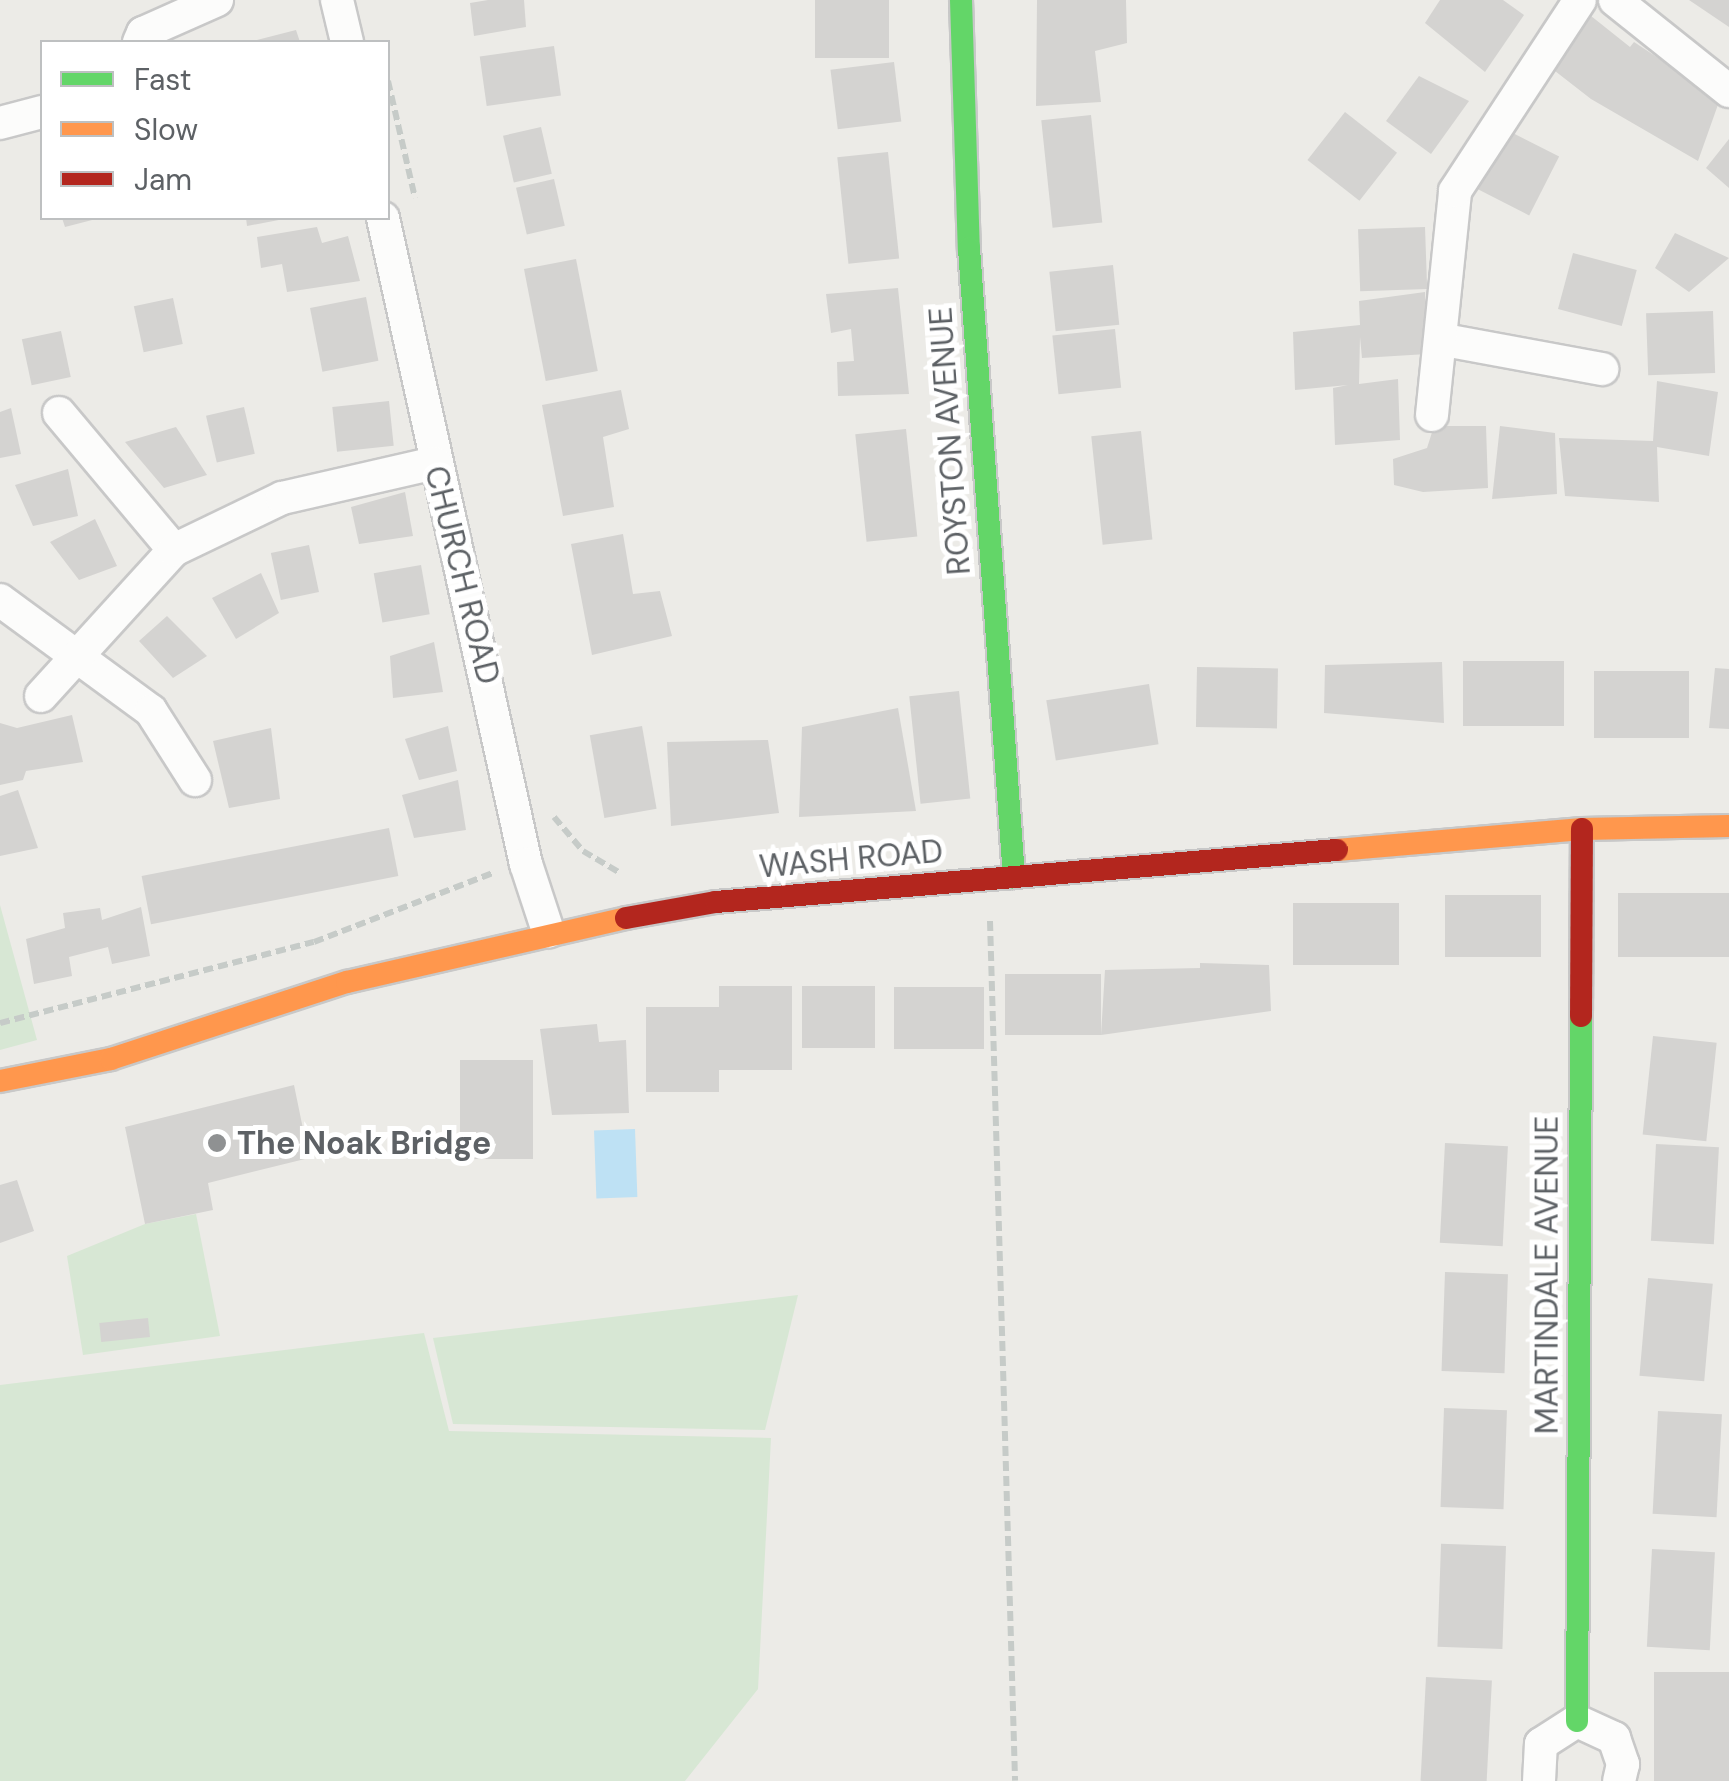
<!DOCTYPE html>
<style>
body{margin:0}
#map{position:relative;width:1729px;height:1781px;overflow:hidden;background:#ecebe7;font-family:"DM Sans",sans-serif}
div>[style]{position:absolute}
.green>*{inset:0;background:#d7e7d4}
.water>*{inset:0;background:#bee1f4;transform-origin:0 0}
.building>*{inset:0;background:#d4d3d1;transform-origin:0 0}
.path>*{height:6px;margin-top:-3px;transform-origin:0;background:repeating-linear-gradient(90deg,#c6cbc8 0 10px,transparent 0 15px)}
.roads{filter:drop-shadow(2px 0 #c8c8c8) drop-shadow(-2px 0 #c8c8c8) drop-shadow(0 2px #c8c8c8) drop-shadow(0 -2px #c8c8c8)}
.street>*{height:32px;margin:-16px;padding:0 16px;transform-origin:16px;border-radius:16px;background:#fcfcfb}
.fast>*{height:22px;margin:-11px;padding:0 11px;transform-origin:11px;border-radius:11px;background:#63d668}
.slow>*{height:22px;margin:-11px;padding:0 11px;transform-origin:11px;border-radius:11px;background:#ff974d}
.jam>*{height:22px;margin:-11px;padding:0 11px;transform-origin:11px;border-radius:11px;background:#b3261e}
.dots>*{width:28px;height:28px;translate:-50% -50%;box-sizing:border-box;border:5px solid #fff;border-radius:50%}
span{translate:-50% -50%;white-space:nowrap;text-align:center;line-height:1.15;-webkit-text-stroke:10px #fff;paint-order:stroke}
.street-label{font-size:32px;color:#5d6165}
.poi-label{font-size:32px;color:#5d6165;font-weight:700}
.left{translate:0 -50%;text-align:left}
.legend{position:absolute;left:40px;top:40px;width:350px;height:180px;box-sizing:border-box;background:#fff;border:2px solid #bec0c1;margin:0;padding:12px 18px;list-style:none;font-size:30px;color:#5d6165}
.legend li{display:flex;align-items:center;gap:20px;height:50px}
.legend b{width:50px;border:2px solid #bec0c1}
</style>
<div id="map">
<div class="green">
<div style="clip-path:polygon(0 905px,37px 1040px,0 1050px)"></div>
<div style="clip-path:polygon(196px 1214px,220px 1336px,83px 1355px,67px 1256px,145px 1224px)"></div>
<div style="clip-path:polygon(798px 1295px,765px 1430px,453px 1424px,433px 1338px)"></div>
<div style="clip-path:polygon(424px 1333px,449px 1431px,771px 1438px,758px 1689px,685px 1781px,0 1781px,0 1385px)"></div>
</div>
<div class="water">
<div style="left:635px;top:1129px;width:68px;height:41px;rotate:88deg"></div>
</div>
<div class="building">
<div style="clip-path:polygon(488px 0,524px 0,526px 27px,474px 36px,470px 3px)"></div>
<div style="left:815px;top:0;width:74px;height:58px"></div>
<div style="clip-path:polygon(1037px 0,1126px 0,1127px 43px,1095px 51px,1101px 102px,1036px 106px)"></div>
<div style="clip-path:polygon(1440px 0,1503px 0,1524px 15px,1485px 72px,1425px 23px)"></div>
<div style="clip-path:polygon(1689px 0,1729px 0,1729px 27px)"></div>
<div style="clip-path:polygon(1581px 8px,1630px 47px,1634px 42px,1720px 99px,1698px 161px,1591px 99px,1546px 64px)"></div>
<div style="clip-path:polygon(296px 30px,300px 42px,254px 42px,253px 41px)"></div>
<div style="left:554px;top:46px;width:50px;height:75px;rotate:82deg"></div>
<div style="left:894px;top:62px;width:60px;height:64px;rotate:83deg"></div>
<div style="clip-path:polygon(1419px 76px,1469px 101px,1431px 154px,1386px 121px)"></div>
<div style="left:1345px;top:112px;width:66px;height:61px;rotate:38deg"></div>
<div style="left:1091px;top:115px;width:108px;height:50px;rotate:84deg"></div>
<div style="left:541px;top:127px;width:48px;height:39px;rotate:77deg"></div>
<div style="left:1503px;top:128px;width:63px;height:66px;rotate:27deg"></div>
<div style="clip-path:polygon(1729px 139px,1729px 188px,1706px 168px)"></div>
<div style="left:888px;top:152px;width:107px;height:51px;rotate:84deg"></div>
<div style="left:554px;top:179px;width:48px;height:39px;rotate:77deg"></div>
<div style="clip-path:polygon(62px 218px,96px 218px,96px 219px,65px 227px)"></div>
<div style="clip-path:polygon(246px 218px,284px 218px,284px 219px,247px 226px)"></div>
<div style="clip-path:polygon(317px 227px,322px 243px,348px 236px,360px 281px,287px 292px,282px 264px,261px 268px,257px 237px)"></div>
<div style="left:1425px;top:227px;width:62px;height:67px;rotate:88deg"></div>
<div style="clip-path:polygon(1675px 233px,1729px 258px,1689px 292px,1655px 268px)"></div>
<div style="left:1573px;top:253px;width:66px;height:58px;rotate:15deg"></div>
<div style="left:576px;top:259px;width:114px;height:53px;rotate:79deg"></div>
<div style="left:1113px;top:265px;width:60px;height:64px;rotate:84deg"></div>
<div style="clip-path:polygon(898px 288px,909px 394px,838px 396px,837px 362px,854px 361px,851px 329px,831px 333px,826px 294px)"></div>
<div style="clip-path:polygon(1425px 292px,1427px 354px,1362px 358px,1360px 337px,1359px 384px,1398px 379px,1400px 440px,1335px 445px,1333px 388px,1348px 385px,1295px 390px,1293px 332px,1360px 325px,1359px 301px)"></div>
<div style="left:366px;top:297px;width:65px;height:57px;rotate:79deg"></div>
<div style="left:173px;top:298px;width:47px;height:40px;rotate:78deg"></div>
<div style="left:1713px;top:311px;width:62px;height:67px;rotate:88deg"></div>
<div style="left:1115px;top:329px;width:59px;height:63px;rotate:84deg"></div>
<div style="left:61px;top:331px;width:47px;height:40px;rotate:78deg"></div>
<div style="clip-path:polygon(1657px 381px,1718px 392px,1709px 456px,1657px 447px,1659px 502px,1565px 496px,1559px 438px,1653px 441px)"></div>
<div style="clip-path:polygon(621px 390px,629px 429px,603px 437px,614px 507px,563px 516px,542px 405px)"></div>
<div style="left:389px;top:401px;width:45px;height:57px;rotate:84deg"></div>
<div style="left:244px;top:407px;width:48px;height:39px;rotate:77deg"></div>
<div style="clip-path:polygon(11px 408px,21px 454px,0 458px,0 412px)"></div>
<div style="clip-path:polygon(1434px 426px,1486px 426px,1488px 488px,1423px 492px,1394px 485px,1393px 459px,1427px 448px)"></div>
<div style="clip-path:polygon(1500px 426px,1555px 433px,1557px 494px,1492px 499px)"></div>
<div style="clip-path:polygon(176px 427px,207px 475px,164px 488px,125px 442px)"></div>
<div style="left:906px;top:429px;width:108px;height:51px;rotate:84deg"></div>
<div style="left:1141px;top:431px;width:109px;height:50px;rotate:84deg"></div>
<div style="clip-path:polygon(68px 469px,78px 516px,33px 526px,15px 485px)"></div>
<div style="clip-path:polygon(405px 492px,413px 536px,359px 544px,351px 507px)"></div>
<div style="clip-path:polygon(95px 519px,117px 566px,79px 580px,50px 542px)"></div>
<div style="clip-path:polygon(623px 534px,633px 594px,660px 591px,672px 636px,592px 655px,571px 544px)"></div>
<div style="left:309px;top:545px;width:48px;height:39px;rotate:78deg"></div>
<div style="left:421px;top:565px;width:50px;height:48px;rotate:80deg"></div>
<div style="clip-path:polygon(261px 573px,279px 613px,236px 639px,212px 598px)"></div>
<div style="clip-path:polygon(167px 616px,207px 656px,173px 678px,139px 641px)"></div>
<div style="clip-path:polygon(434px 642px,443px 692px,393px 698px,390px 656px)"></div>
<div style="left:1463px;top:661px;width:101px;height:65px"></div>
<div style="clip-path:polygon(1442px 662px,1444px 723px,1324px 713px,1325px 665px)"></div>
<div style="left:1197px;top:667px;width:81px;height:60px;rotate:1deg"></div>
<div style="clip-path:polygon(1715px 668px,1729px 669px,1729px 729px,1709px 728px)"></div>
<div style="left:1594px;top:671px;width:95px;height:67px"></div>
<div style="left:1149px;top:684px;width:61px;height:104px;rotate:81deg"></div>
<div style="left:959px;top:691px;width:108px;height:50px;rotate:84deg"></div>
<div style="clip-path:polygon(898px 708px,916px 811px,799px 817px,802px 727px)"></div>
<div style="clip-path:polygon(72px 715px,83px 762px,26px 771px,23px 780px,0 785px,0 723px,17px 728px)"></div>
<div style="clip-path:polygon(448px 726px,457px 771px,419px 780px,405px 739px)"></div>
<div style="left:642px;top:726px;width:84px;height:53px;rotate:80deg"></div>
<div style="clip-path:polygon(271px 728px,280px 799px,229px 808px,213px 741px)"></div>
<div style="clip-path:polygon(768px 740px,779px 813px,671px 826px,667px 742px)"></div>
<div style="clip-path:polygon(458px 780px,466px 830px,414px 838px,402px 795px)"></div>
<div style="clip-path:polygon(18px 790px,38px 848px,0 856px,0 796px)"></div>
<div style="left:389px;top:828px;width:49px;height:252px;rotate:79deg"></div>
<div style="left:1618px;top:893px;width:111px;height:64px"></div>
<div style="left:1541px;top:895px;width:62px;height:96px;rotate:90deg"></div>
<div style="left:1399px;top:903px;width:62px;height:106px;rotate:90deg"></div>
<div style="clip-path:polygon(141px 907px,150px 956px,112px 964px,108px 947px,69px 957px,72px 976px,34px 984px,26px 939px,65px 928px,63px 913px,100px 908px,102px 920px)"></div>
<div style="clip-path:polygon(1200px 963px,1269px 965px,1271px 1011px,1101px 1035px,1105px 970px,1200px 968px)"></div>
<div style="left:1101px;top:974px;width:61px;height:96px;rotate:90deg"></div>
<div style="left:792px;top:986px;width:84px;height:73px;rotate:90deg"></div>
<div style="left:875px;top:986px;width:62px;height:73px;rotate:90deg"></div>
<div style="left:984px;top:987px;width:62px;height:90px;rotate:90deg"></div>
<div style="left:719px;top:1007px;width:85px;height:73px;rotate:90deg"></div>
<div style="clip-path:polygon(597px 1024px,599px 1042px,626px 1040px,629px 1113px,552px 1115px,540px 1029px)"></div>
<div style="left:1653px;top:1036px;width:64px;height:99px;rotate:6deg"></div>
<div style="left:533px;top:1060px;width:99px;height:73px;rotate:90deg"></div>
<div style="clip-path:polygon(294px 1085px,309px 1158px,208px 1183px,213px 1210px,145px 1224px,125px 1127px)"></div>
<div style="left:1445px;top:1143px;width:63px;height:100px;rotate:3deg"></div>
<div style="left:1656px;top:1144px;width:63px;height:97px;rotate:3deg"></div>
<div style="clip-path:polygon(17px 1180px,34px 1231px,0 1243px,0 1185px)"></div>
<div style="left:1445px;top:1272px;width:63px;height:99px;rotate:2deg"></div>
<div style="left:1648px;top:1278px;width:65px;height:98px;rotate:5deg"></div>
<div style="left:148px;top:1318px;width:19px;height:49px;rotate:84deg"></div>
<div style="left:1444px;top:1408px;width:63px;height:99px;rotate:2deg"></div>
<div style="left:1658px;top:1411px;width:64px;height:103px;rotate:3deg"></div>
<div style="left:1506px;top:1546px;width:103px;height:65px;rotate:92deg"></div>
<div style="left:1652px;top:1549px;width:63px;height:98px;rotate:3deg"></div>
<div style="left:1654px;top:1672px;width:75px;height:109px"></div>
<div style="left:1426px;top:1677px;width:66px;height:104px;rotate:3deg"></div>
</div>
<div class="path">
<div style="left:388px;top:81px;width:120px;rotate:77deg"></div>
<div style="left:554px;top:817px;width:45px;rotate:49.5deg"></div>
<div style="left:583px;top:851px;width:43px;rotate:30.7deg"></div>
<div style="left:990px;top:921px;width:860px;rotate:88.33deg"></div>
<div style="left:0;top:1023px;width:324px;rotate:-14.5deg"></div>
<div style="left:314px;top:942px;width:194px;rotate:-21.1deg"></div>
</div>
<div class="roads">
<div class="street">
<div style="left:337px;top:0;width:43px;rotate:76.6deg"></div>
<div style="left:1615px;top:0;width:146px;rotate:38.6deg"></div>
<div style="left:139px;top:42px;width:10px;rotate:-66deg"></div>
<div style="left:143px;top:33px;width:81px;rotate:-24deg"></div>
<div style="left:0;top:123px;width:43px;rotate:-14.7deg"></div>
<div style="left:383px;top:218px;width:662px;rotate:77.52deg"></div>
<div style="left:526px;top:864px;width:71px;rotate:71.8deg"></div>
<div style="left:1444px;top:340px;width:161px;rotate:10.4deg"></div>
<div style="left:59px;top:413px;width:179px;rotate:50deg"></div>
<div style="left:1432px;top:415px;width:225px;rotate:-84.1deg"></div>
<div style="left:1455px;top:191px;width:228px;rotate:-56.8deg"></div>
<div style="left:0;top:600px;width:187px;rotate:36.3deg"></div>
<div style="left:151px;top:711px;width:82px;rotate:57.5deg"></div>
<div style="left:41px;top:696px;width:197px;rotate:-47.7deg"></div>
<div style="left:174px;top:550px;width:120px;rotate:-25.7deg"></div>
<div style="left:282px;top:498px;width:157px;rotate:-12.9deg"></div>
<div style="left:1539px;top:1781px;width:37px;rotate:-87deg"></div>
<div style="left:1541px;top:1744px;width:43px;rotate:-32.6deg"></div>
<div style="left:1577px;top:1721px;width:41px;rotate:24.7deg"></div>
<div style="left:1614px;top:1738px;width:28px;rotate:71deg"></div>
<div style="left:1623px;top:1764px;width:17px;rotate:103deg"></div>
</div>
<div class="fast">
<div style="left:961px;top:0;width:248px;rotate:88.2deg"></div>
<div style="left:969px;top:248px;width:631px;rotate:85.91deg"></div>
<div style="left:1577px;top:1721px;width:705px;rotate:-89.67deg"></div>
</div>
<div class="slow">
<div style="left:1337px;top:850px;width:246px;rotate:-4.9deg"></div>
<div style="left:1582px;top:829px;width:147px;rotate:-1.2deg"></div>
<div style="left:0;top:1081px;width:113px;rotate:-11.2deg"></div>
<div style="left:111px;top:1059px;width:248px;rotate:-18.1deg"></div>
<div style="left:347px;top:982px;width:286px;rotate:-12.9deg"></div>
</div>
<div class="jam">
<div style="left:626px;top:918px;width:91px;rotate:-10.1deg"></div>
<div style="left:716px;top:902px;width:623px;rotate:-4.79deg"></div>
<div style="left:1581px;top:1016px;width:187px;rotate:-89.7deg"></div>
</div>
</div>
<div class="dots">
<div style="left:217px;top:1143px;background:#8f9192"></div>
</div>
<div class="street-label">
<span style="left:950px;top:441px;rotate:-94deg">ROYSTON AVENUE</span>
<span style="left:462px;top:575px;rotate:76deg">CHURCH ROAD</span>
<span style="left:851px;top:859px;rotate:-5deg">WASH ROAD</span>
<span style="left:1547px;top:1275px;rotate:-90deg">MARTINDALE AVENUE</span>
</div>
<div class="poi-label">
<span class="left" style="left:237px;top:1143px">The Noak Bridge</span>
</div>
<ul class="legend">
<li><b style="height:12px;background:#63d668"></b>Fast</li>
<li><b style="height:12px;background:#ff974d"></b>Slow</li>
<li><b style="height:12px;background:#b3261e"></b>Jam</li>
</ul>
</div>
